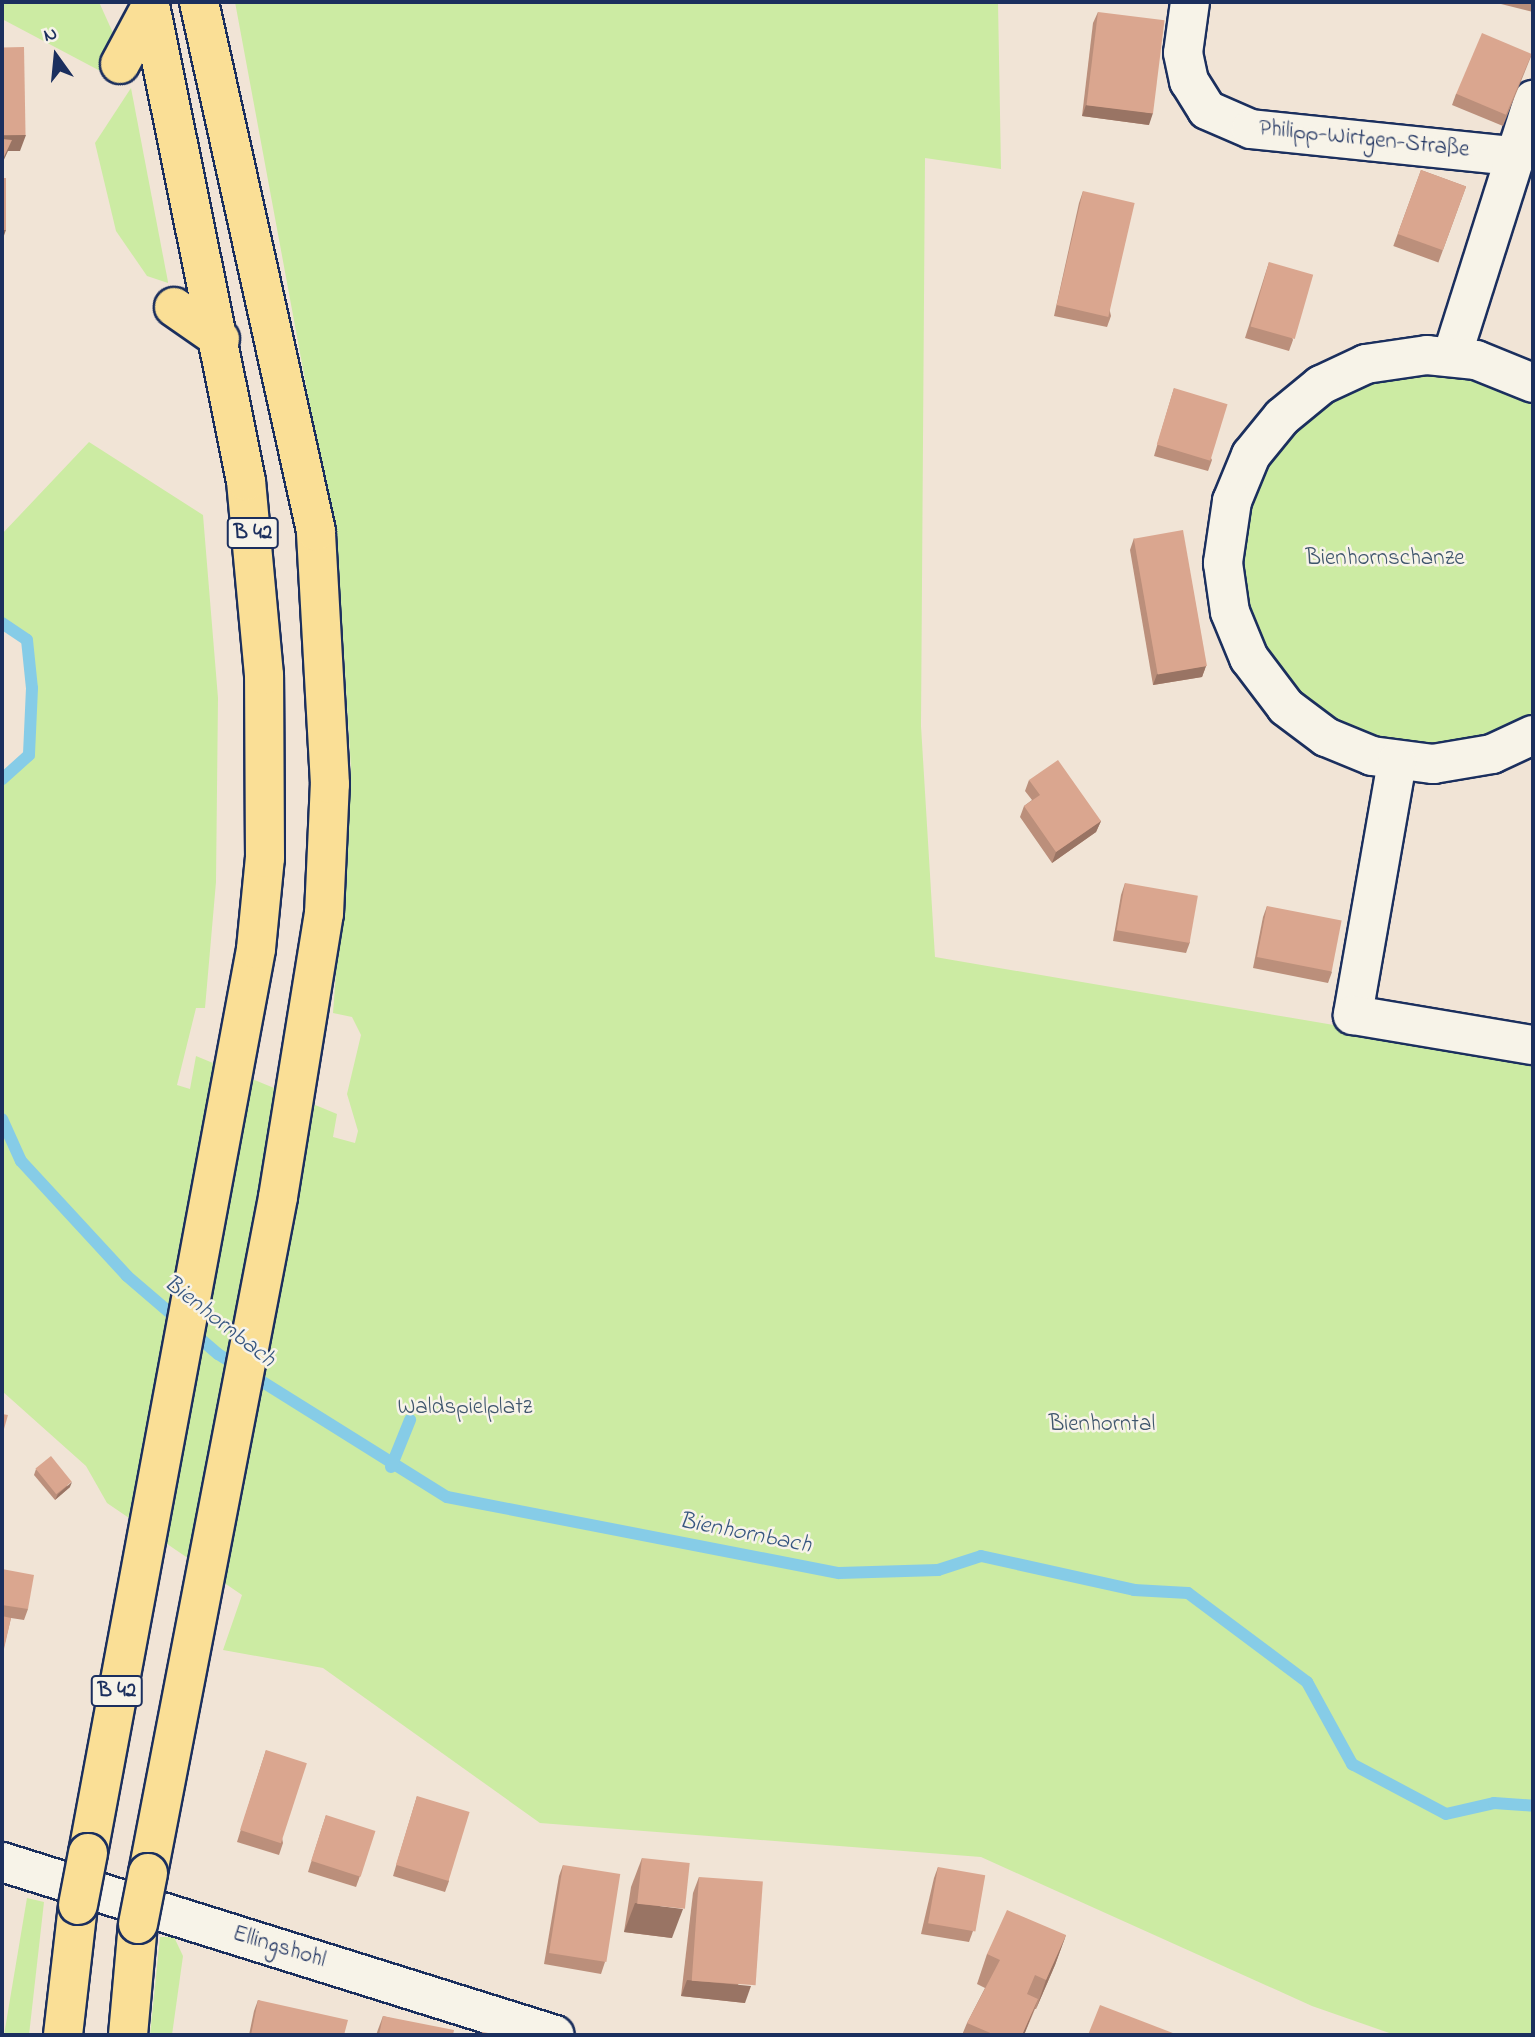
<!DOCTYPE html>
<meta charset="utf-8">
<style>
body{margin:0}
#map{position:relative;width:1535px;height:2037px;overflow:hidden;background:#f1e4d6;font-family:"Indie Flower",sans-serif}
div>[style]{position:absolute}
.green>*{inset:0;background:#cceba3}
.stream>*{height:12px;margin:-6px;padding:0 6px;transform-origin:6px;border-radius:6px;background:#86cce7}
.roads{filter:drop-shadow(2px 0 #1b2f5e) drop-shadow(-2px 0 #1b2f5e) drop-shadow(0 2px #1b2f5e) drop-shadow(0 -2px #1b2f5e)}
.minor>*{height:38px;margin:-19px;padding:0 19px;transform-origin:19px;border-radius:19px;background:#f7f3e8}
.trunk>*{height:38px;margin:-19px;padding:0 19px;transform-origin:19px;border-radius:19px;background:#fadf96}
.bridges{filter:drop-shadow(2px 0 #1b2f5e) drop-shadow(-2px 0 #1b2f5e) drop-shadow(0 2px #1b2f5e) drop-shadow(0 -2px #1b2f5e)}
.trunk-bridge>*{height:38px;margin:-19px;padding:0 19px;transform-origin:19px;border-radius:19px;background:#fadf96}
.wall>*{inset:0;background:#bb8f7b;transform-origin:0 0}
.shaded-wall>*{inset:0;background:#997464}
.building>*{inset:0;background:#daa68f;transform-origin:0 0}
span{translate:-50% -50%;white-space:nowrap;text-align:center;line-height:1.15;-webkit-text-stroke:5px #f7f3e8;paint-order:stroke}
.shield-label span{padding:2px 5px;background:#f7f3e8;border:2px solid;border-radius:5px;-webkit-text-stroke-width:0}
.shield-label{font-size:21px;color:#1b2f5e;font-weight:700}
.street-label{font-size:23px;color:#1b2f5e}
.park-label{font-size:23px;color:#3e556c}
.water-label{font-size:24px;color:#365680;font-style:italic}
.frame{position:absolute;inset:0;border:4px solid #1b2f5e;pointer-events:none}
.north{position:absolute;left:21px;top:21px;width:70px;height:70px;-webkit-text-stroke:5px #f7f3e8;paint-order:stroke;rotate:345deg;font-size:19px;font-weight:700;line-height:28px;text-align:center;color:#1b2f5e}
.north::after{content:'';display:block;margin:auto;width:24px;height:32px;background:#1b2f5e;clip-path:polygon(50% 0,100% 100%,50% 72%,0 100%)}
</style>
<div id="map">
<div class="green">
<div style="clip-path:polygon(2px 2px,99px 2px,113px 33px,104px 73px,2px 19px)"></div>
<div style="clip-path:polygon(235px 2px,998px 2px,1001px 169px,925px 158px,921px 726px,935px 957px,1533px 1059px,1533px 2035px,1395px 2035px,1312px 2006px,981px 1857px,540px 1823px,323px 1668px,223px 1650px,242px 1595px,107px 1503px,86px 1466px,2px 1391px,2px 774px,26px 752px,28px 691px,24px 643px,2px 628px,2px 534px,89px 442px,203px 515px,218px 698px,216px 882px,205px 1008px,196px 1008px,177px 1085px,190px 1089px,196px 1056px,337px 1114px,333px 1137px,355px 1143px,358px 1131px,347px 1094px,361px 1035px,352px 1017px,333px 1013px,351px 769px,338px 558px)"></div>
<div style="clip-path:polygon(131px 88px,168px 282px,168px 283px,147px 276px,116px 231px,95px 143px)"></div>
<div style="clip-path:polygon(1447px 370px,1533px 402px,1533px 715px,1454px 746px,1369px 739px,1305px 705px,1249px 627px,1239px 531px,1271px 450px,1348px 386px)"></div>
<div style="clip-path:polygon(27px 1898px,44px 1902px,29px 2035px,4px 2035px)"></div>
<div style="clip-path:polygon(160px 1937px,174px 1937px,183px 1956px,172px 2035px,150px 2035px)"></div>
</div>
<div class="stream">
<div style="left:2px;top:623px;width:30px;rotate:34deg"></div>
<div style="left:27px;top:640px;width:48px;rotate:84.1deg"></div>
<div style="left:32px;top:688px;width:67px;rotate:92.6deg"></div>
<div style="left:29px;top:755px;width:36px;rotate:138deg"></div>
<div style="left:2px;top:1119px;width:46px;rotate:65.7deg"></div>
<div style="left:21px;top:1161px;width:156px;rotate:47.3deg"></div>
<div style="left:127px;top:1276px;width:120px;rotate:40.6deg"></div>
<div style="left:218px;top:1354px;width:270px;rotate:32deg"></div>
<div style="left:447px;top:1497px;width:399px;rotate:11deg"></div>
<div style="left:839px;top:1573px;width:99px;rotate:-1.7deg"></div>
<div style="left:938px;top:1570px;width:45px;rotate:-18deg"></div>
<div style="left:981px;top:1556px;width:157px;rotate:12.5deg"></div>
<div style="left:1134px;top:1590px;width:54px;rotate:3.2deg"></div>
<div style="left:1188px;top:1593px;width:149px;rotate:36.8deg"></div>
<div style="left:1307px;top:1682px;width:94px;rotate:61.2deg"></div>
<div style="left:1352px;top:1764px;width:106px;rotate:28deg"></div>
<div style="left:1446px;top:1814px;width:49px;rotate:-12.9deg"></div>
<div style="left:1494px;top:1803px;width:39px;rotate:4deg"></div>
<div style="left:391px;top:1467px;width:51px;rotate:-68deg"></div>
</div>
<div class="roads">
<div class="minor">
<div style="left:1190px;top:2px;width:51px;rotate:97.8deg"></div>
<div style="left:1183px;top:53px;width:29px;rotate:78deg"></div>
<div style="left:1189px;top:81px;width:34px;rotate:58deg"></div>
<div style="left:1207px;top:110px;width:48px;rotate:23.4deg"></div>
<div style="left:1251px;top:129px;width:264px;rotate:5.9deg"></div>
<div style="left:1452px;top:356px;width:269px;rotate:-72.4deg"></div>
<div style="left:1533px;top:383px;width:61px;rotate:-158deg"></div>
<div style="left:1476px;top:360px;width:49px;rotate:-174.2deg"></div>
<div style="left:1427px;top:355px;width:62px;rotate:171.6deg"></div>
<div style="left:1366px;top:364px;width:50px;rotate:155deg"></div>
<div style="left:1321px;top:385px;width:50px;rotate:140.6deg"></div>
<div style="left:1282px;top:417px;width:49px;rotate:129.2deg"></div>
<div style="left:1251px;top:455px;width:50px;rotate:112.4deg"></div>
<div style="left:1232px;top:501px;width:63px;rotate:98.3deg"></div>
<div style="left:1223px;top:563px;width:49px;rotate:81.9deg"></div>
<div style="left:1230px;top:612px;width:50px;rotate:67.6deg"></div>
<div style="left:1249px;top:658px;width:61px;rotate:52.9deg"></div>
<div style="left:1286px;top:707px;width:50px;rotate:36.9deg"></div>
<div style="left:1326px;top:737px;width:50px;rotate:22.4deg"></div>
<div style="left:1372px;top:756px;width:62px;rotate:7.5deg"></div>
<div style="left:1433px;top:764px;width:60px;rotate:-9.6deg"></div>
<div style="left:1492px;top:754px;width:45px;rotate:-24.9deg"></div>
<div style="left:1397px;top:762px;width:257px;rotate:99.9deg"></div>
<div style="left:1353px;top:1015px;width:182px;rotate:9.5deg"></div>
<div style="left:2px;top:1862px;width:579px;rotate:17.37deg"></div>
</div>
<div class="trunk">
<div style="left:120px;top:64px;width:64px;rotate:-61.8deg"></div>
<div style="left:174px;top:307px;width:56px;rotate:34.8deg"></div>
<div style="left:88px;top:1853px;width:919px;rotate:-79.47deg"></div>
<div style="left:256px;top:949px;width:91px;rotate:-84.4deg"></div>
<div style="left:265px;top:858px;width:183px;rotate:-90.3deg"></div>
<div style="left:264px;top:675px;width:195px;rotate:-95.3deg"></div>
<div style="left:246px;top:481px;width:489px;rotate:-101.4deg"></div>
<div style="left:148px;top:1873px;width:688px;rotate:-79.11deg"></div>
<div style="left:278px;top:1197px;width:287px;rotate:-80.8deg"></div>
<div style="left:324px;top:914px;width:130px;rotate:-87.4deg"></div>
<div style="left:330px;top:784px;width:253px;rotate:-93.2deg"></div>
<div style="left:316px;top:531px;width:542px;rotate:-102.47deg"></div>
<div style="left:63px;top:2035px;width:131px;rotate:-83.4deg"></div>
<div style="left:128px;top:2035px;width:111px;rotate:-84.9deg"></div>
</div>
</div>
<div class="bridges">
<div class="trunk-bridge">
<div style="left:78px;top:1905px;width:53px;rotate:-79.1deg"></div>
<div style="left:138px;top:1924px;width:52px;rotate:-78.9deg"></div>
</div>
</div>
<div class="wall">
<div style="clip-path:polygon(1493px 2px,1533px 2px,1533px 12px)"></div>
<div style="clip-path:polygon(1098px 12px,1149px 125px,1082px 116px,1093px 23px)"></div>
<div style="clip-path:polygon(1532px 54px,1503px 126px,1452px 105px,1456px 94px)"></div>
<div style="left:1421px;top:170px;width:48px;height:81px;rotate:20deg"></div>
<div style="clip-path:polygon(1083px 191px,1111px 316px,1107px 327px,1054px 316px,1079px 203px)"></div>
<div style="clip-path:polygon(1269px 262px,1293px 340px,1289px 351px,1245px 338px)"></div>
<div style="clip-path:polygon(1174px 388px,1212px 460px,1208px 471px,1154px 456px)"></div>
<div style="clip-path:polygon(1134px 538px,1206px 666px,1202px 677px,1153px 685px,1130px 550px)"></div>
<div style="clip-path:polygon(1029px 780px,1101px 821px,1096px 832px,1052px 863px,1020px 817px,1024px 806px,1032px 800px,1025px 791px)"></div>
<div style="clip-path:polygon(1125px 883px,1190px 942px,1186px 953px,1113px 941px,1121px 895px)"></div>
<div style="clip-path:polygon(1267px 906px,1332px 972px,1328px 983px,1253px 968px,1263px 917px)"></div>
<div style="clip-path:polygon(36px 1469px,70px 1487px,55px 1500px,34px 1475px)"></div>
<div style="clip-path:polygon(2px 1569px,28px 1609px,24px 1620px,11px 1618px,2px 1655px)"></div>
<div style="clip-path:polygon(266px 1750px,283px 1843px,279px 1855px,237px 1842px)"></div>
<div style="clip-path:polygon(417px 1796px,449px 1881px,445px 1892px,393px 1876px)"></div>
<div style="clip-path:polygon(326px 1815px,360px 1876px,356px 1887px,308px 1872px)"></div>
<div style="clip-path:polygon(642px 1858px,672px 1938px,624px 1932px,631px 1887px)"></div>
<div style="clip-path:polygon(563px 1865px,605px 1962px,601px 1974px,544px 1964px,559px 1876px)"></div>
<div style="clip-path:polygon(938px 1867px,973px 1931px,969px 1942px,921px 1934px,934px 1878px)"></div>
<div style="clip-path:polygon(699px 1877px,745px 2003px,681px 1996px,693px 1893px)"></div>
<div style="clip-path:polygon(1066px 1935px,1055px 1965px,1036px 2009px,1035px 2009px,1024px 2035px,962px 2035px,967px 2023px,985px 1988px,977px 1984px,987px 1954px)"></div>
<div style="clip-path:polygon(258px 2000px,344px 2035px,249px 2035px,254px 2011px)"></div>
<div style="clip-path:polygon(383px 2016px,453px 2035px,376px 2035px)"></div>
</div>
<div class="shaded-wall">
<div style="clip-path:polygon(1086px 105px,1153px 113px,1149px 125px,1082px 116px)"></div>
<div style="clip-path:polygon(2px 133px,26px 135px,20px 151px,8px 151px,2px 164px)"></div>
<div style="clip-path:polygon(2px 230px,6px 230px,2px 241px)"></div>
<div style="clip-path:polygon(1206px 666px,1202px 677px,1153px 685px,1157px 674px)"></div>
<div style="clip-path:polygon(1101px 821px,1096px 832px,1052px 863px,1056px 852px)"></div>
<div style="clip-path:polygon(72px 1482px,70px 1487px,55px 1500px,58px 1494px)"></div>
<div style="clip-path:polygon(635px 1903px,683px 1909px,672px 1938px,624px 1932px)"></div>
<div style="clip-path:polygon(1066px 1935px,1055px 1965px,1036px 2009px,1046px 1980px)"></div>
<div style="clip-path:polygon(687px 1980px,751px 1986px,745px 2003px,681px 1996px)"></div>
<div style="clip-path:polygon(1038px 1999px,1024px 2035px,1022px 2035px)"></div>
</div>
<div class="building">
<div style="left:1098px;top:12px;width:67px;height:94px;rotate:7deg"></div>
<div style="left:1482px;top:33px;width:54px;height:66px;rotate:23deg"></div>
<div style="left:24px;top:47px;width:88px;height:22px;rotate:89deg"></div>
<div style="clip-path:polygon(2px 139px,12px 140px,2px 161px)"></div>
<div style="left:1421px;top:170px;width:48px;height:68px;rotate:20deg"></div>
<div style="left:2px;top:178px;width:4px;height:52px"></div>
<div style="left:1083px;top:191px;width:53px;height:117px;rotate:13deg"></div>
<div style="left:1269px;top:262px;width:46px;height:67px;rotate:16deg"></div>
<div style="left:1174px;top:388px;width:56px;height:59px;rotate:17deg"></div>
<div style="left:1183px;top:530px;width:138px;height:50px;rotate:80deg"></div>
<div style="clip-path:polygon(1058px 760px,1101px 821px,1056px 852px,1024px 806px,1040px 795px,1029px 780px)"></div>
<div style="left:1125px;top:883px;width:74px;height:48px;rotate:10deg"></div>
<div style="left:1267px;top:906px;width:76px;height:52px;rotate:11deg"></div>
<div style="clip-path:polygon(2px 1414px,8px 1415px,2px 1436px)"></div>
<div style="left:51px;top:1456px;width:33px;height:20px;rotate:51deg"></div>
<div style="clip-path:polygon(2px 1569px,34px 1575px,28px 1609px,2px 1605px)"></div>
<div style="clip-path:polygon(2px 1616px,11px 1618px,4px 1649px,2px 1649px)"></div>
<div style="left:266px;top:1750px;width:43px;height:84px;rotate:18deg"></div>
<div style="left:417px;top:1796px;width:55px;height:72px;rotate:17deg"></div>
<div style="left:326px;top:1815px;width:52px;height:48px;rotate:18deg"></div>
<div style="left:642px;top:1858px;width:48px;height:46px;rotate:6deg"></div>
<div style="left:563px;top:1865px;width:58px;height:89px;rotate:9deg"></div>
<div style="left:938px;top:1867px;width:48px;height:57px;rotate:10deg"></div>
<div style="left:699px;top:1877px;width:64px;height:104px;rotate:4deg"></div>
<div style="clip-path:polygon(1007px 1910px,1066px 1935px,1046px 1980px,1035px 1975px,1027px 1994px,1038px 1999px,1022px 2035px,995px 2035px,967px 2023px,1000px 1960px,987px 1954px)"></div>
<div style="clip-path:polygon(258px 2000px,348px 2020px,344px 2035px,251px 2035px)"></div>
<div style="clip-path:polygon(1100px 2005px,1178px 2035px,1088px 2035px)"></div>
<div style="clip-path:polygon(383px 2016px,454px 2030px,453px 2035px,379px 2035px)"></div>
<div style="clip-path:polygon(482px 2032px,500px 2035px,481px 2035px)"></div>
</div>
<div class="shield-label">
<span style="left:253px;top:533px">B 42</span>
<span style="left:117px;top:1691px">B 42</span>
</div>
<div class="street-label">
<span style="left:1364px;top:140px;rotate:6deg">Philipp-Wirtgen-Straße</span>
<span style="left:279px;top:1948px;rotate:17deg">Ellingshohl</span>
</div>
<div class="park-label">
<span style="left:1385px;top:559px">Bienhornschanze</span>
<span style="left:465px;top:1408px">Waldspielplatz</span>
<span style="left:1102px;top:1425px">Bienhorntal</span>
</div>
<div class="water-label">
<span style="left:219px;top:1322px;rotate:38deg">Bienhornbach</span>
<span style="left:745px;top:1534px;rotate:11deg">Bienhornbach</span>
</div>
<div class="frame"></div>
<div class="north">N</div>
</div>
